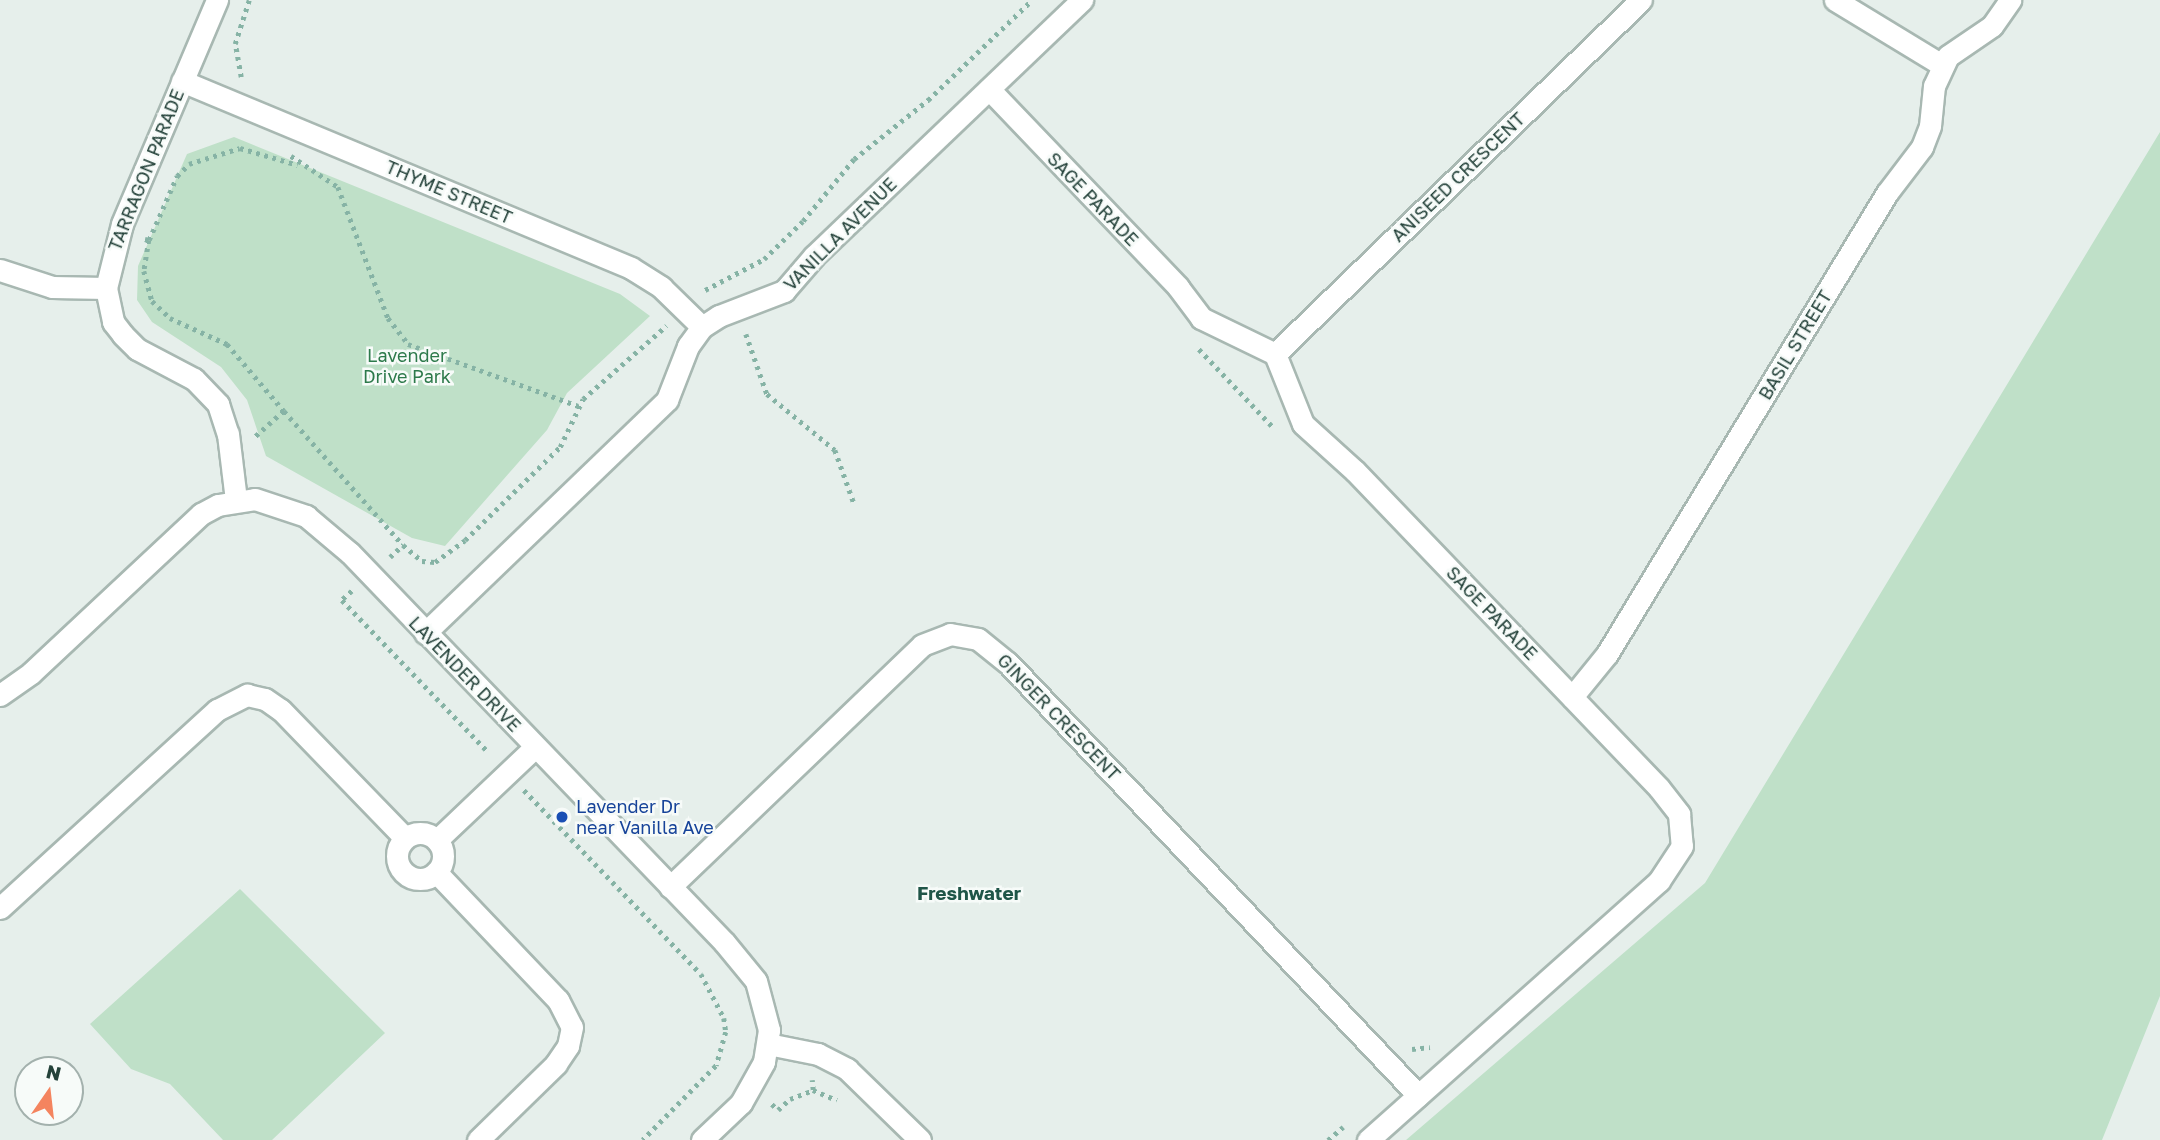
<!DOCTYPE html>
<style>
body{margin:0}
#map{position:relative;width:2160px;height:1140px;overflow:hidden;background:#e6efeb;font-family:"Golos Text",sans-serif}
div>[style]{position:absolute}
.green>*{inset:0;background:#bfe0c8}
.path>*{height:4.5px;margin-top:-2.25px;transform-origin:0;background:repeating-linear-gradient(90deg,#86b3a5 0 3.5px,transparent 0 8.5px)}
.roads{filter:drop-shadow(2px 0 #a8b8b2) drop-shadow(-2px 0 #a8b8b2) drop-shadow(0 2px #a8b8b2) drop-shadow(0 -2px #a8b8b2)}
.street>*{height:21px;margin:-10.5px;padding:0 10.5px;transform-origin:10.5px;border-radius:10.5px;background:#fff}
.street>.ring{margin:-10.5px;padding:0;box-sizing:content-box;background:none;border:21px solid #fff;border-radius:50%}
.dots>*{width:19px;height:19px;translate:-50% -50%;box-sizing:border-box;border:4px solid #f7fbf9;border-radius:50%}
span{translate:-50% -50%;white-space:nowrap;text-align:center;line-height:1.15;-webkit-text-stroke:5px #f7fbf9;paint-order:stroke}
.street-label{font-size:18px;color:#24423a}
.park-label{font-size:18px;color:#2d7a4b}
.transit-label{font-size:18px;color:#164399}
.left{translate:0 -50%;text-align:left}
.neighbourhood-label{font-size:19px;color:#1f5548;font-weight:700}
.north{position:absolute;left:14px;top:1056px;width:70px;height:70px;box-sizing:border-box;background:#f7fbf9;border:2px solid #a3b1ad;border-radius:50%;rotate:14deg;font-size:19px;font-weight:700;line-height:28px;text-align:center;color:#24423a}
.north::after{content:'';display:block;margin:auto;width:24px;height:32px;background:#f4845f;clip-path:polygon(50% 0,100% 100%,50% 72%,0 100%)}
</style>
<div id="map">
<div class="green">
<div style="clip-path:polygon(2160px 132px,2160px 996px,2102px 1140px,1406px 1140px,1705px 883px)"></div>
<div style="clip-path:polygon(234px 137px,620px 294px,650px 316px,567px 393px,547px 430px,445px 546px,412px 538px,266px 456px,247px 400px,221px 367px,152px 322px,137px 300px,138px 266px,187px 154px)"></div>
<div style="clip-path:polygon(240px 889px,385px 1033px,272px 1140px,223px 1140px,170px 1084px,131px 1069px,90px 1024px)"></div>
</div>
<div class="path">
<div style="left:241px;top:77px;width:34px;rotate:-100deg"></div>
<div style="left:235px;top:44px;width:46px;rotate:-72.3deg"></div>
<div style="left:291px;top:156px;width:56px;rotate:33.4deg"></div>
<div style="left:338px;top:187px;width:140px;rotate:69.1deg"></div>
<div style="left:388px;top:318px;width:33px;rotate:52deg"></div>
<div style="left:408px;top:344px;width:181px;rotate:20deg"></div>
<div style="left:145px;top:239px;width:4px;rotate:14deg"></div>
<div style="left:149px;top:240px;width:31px;rotate:99deg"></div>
<div style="left:144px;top:271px;width:31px;rotate:75deg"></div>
<div style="left:152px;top:301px;width:25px;rotate:43deg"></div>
<div style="left:170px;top:318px;width:63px;rotate:24.5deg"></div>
<div style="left:227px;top:344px;width:88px;rotate:49.6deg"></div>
<div style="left:284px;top:411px;width:39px;rotate:138deg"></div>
<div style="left:149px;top:240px;width:70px;rotate:-66.4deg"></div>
<div style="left:177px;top:176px;width:17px;rotate:-45deg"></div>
<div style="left:189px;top:164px;width:53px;rotate:-17.4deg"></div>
<div style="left:240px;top:148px;width:60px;rotate:16.3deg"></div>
<div style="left:705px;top:290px;width:67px;rotate:-27.7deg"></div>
<div style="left:764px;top:259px;width:54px;rotate:-44.3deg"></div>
<div style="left:803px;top:221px;width:80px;rotate:-50.6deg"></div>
<div style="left:854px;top:159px;width:95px;rotate:-38.6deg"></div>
<div style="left:928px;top:100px;width:144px;rotate:-43.9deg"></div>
<div style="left:746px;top:334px;width:64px;rotate:70.7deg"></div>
<div style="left:767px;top:394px;width:88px;rotate:39.5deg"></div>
<div style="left:835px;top:450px;width:56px;rotate:70.3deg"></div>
<div style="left:1199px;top:349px;width:110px;rotate:46.5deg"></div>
<div style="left:284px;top:411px;width:179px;rotate:48.4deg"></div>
<div style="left:390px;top:557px;width:18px;rotate:-43deg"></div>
<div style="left:403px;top:545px;width:25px;rotate:40deg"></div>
<div style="left:422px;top:561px;width:13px;rotate:4deg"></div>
<div style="left:435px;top:562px;width:37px;rotate:-36deg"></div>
<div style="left:465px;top:540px;width:133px;rotate:-44.4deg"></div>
<div style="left:560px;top:447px;width:53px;rotate:-64.4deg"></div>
<div style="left:583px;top:399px;width:111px;rotate:-41.3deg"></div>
<div style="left:352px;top:591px;width:13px;rotate:138deg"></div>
<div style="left:342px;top:600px;width:212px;rotate:46.1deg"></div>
<div style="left:524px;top:790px;width:255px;rotate:46.1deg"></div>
<div style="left:701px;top:974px;width:50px;rotate:62.4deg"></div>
<div style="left:724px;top:1018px;width:14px;rotate:82deg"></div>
<div style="left:726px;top:1032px;width:35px;rotate:106deg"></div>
<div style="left:716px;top:1066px;width:104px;rotate:134.6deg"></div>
<div style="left:1412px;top:1049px;width:18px;rotate:-6deg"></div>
<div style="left:813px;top:1090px;width:26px;rotate:23deg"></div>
<div style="left:772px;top:1104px;width:8px;rotate:45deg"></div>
<div style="left:778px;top:1110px;width:16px;rotate:-43deg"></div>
<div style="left:790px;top:1099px;width:25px;rotate:-21deg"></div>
<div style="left:813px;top:1090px;width:10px;rotate:-96deg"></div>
<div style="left:1328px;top:1140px;width:20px;rotate:-41deg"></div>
</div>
<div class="roads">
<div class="street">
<div style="left:217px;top:0;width:243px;rotate:113deg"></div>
<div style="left:122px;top:224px;width:66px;rotate:104deg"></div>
<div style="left:106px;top:288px;width:35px;rotate:78deg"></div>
<div style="left:113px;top:322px;width:16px;rotate:52deg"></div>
<div style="left:123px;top:335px;width:20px;rotate:45deg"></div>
<div style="left:137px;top:349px;width:64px;rotate:27.8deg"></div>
<div style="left:194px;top:379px;width:35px;rotate:46deg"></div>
<div style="left:218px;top:404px;width:32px;rotate:72deg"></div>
<div style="left:228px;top:434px;width:66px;rotate:83.1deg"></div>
<div style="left:1835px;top:0;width:125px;rotate:31.3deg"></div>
<div style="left:182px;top:81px;width:486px;rotate:22.6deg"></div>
<div style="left:631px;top:268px;width:36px;rotate:32deg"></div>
<div style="left:661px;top:287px;width:57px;rotate:44.3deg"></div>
<div style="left:989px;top:89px;width:274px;rotate:46.3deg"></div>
<div style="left:1178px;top:287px;width:39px;rotate:53deg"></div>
<div style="left:1201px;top:318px;width:82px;rotate:25.9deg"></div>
<div style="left:1275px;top:354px;width:75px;rotate:68.2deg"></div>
<div style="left:1303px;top:424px;width:70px;rotate:42.1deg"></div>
<div style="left:1355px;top:471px;width:439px;rotate:46.2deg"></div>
<div style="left:1659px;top:788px;width:33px;rotate:52deg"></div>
<div style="left:1679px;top:814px;width:32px;rotate:85deg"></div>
<div style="left:1682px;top:846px;width:42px;rotate:123.3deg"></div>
<div style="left:1659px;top:881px;width:390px;rotate:138.3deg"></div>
<div style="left:0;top:270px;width:55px;rotate:18.1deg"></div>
<div style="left:52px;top:287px;width:54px;rotate:1.1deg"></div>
<div style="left:1275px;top:354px;width:509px;rotate:-44.05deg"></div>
<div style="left:425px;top:633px;width:336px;rotate:-43.9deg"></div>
<div style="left:667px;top:400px;width:58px;rotate:-68.7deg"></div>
<div style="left:688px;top:346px;width:24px;rotate:-54deg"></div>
<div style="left:702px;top:327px;width:20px;rotate:-33deg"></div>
<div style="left:719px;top:316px;width:70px;rotate:-21deg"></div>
<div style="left:784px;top:291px;width:46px;rotate:-49.4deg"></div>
<div style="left:814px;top:256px;width:371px;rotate:-43.7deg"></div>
<div style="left:0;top:695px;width:38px;rotate:-35deg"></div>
<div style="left:31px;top:673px;width:233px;rotate:-43.1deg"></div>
<div style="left:201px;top:514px;width:19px;rotate:-28deg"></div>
<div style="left:218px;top:505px;width:37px;rotate:-9deg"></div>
<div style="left:255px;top:499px;width:54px;rotate:18.4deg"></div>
<div style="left:306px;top:516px;width:57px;rotate:40.1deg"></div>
<div style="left:350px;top:553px;width:540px;rotate:46.13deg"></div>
<div style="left:724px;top:942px;width:50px;rotate:50.6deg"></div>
<div style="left:756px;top:981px;width:51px;rotate:75.1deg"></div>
<div style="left:769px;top:1030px;width:32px;rotate:99deg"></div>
<div style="left:764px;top:1062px;width:47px;rotate:119.3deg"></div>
<div style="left:741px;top:1103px;width:54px;rotate:136.5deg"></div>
<div style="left:1572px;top:697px;width:55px;rotate:-50.9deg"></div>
<div style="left:1607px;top:654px;width:539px;rotate:-58.73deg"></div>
<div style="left:1887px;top:193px;width:58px;rotate:-52.7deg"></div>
<div style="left:1922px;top:147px;width:22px;rotate:-69deg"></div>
<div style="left:1930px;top:126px;width:40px;rotate:-84.3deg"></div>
<div style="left:1934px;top:86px;width:33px;rotate:-65deg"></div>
<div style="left:1948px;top:56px;width:53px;rotate:-34.3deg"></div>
<div style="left:1992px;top:26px;width:32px;rotate:-55deg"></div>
<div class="ring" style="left:397px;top:833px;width:25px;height:25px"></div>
<div style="left:437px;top:840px;width:135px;rotate:-43.5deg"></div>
<div style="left:436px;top:872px;width:177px;rotate:46.4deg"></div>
<div style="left:558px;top:1000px;width:30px;rotate:63deg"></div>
<div style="left:572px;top:1027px;width:19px;rotate:102deg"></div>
<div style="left:568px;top:1046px;width:22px;rotate:124deg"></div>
<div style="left:556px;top:1064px;width:109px;rotate:135.7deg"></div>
<div style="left:670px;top:887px;width:349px;rotate:-43.8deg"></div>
<div style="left:922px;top:645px;width:30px;rotate:-21deg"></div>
<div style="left:950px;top:634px;width:28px;rotate:10deg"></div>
<div style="left:978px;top:639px;width:38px;rotate:39deg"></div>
<div style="left:1008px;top:663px;width:596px;rotate:46.5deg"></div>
<div style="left:0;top:908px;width:294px;rotate:-42.4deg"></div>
<div style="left:217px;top:710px;width:34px;rotate:-27deg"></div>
<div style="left:247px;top:695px;width:18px;rotate:13deg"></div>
<div style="left:265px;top:699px;width:19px;rotate:35deg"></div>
<div style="left:281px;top:710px;width:178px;rotate:45.9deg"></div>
<div style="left:768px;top:1044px;width:51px;rotate:11.3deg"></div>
<div style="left:818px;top:1054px;width:33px;rotate:27deg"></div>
<div style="left:847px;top:1069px;width:102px;rotate:44.2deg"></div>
</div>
</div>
<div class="dots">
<div style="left:562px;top:817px;background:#1a4fb4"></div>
</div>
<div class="street-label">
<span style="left:146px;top:170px;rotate:-68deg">TARRAGON PARADE</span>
<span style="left:1458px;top:177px;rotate:-44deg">ANISEED CRESCENT</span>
<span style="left:449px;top:192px;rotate:23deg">THYME STREET</span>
<span style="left:1093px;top:199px;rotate:46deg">SAGE PARADE</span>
<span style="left:840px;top:234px;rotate:-45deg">VANILLA AVENUE</span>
<span style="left:1795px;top:345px;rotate:-59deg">BASIL STREET</span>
<span style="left:1492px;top:613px;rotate:46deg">SAGE PARADE</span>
<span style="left:465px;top:674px;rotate:46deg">LAVENDER DRIVE</span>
<span style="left:1059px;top:717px;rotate:46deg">GINGER CRESCENT</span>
</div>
<div class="park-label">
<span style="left:407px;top:366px">Lavender<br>Drive Park</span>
</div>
<div class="transit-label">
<span class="left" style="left:576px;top:817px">Lavender Dr<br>near Vanilla Ave</span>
</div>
<div class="neighbourhood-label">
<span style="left:969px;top:893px">Freshwater</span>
</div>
<div class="north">N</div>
</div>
